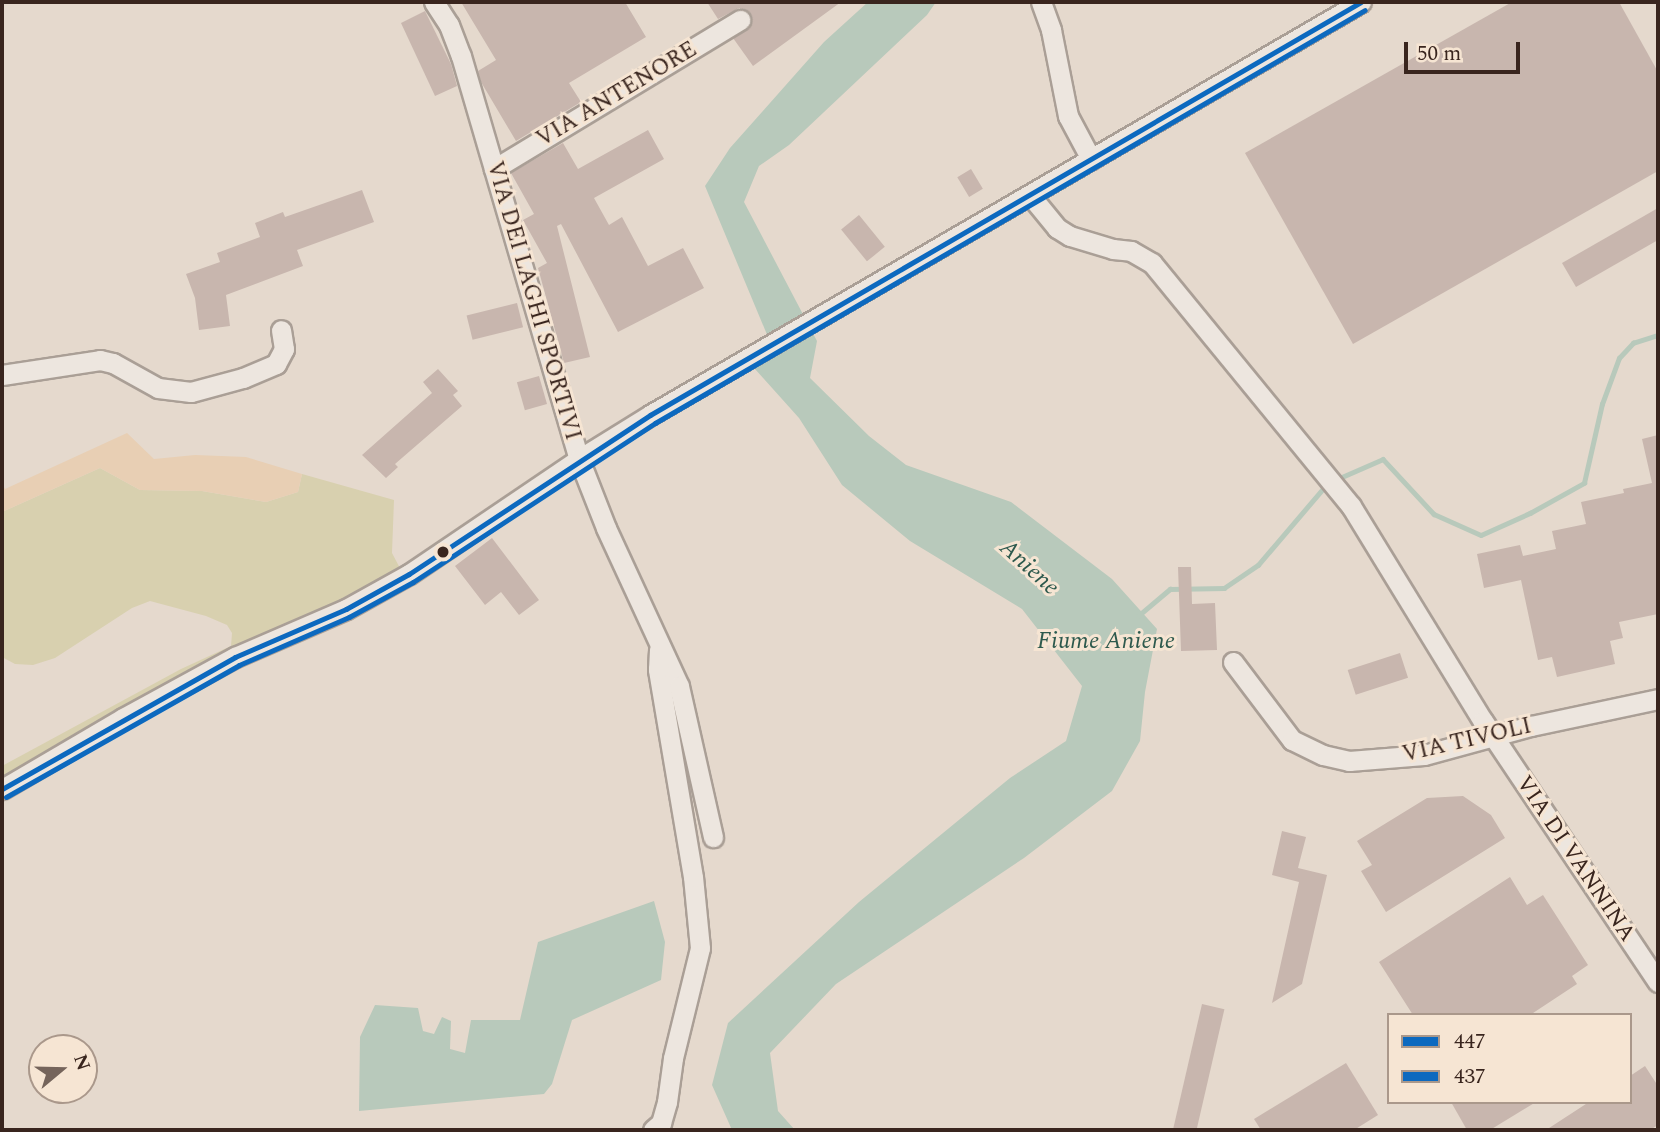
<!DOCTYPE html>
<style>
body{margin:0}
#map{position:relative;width:1660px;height:1132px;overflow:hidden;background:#e5d9cd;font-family:Spectral,serif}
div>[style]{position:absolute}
.green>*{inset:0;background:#d8d0af}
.sand>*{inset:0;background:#e8cfb4}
.water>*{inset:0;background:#b8c9bb}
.stream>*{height:4.5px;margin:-2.25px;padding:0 2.25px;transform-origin:2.25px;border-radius:2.25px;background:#b8c9bb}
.building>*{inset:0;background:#c8b6ae;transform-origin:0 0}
.roads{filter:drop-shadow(2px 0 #aa9f96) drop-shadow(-2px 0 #aa9f96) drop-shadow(0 2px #aa9f96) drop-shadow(0 -2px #aa9f96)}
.minor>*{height:19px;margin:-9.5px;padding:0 9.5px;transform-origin:9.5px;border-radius:9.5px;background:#ede6df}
.bus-1>*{height:5px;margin:-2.5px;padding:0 2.5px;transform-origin:2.5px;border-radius:2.5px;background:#0c69bf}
.bus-2>*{height:5px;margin:-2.5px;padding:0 2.5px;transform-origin:2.5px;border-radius:2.5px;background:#0c69bf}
.dots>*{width:19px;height:19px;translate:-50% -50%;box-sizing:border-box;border:4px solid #f6e5d3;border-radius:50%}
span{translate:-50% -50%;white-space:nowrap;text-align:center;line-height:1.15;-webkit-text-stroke:6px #f6e5d3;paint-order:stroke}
.street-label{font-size:23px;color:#39251e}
.water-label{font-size:24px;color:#2d594d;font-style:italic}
.frame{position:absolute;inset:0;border:4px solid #39251e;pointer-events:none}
.legend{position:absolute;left:1387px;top:1013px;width:245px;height:91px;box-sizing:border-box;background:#f6e5d3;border:2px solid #aa988b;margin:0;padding:9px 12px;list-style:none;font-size:21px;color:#39251e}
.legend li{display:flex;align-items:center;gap:14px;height:35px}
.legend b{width:35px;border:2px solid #aa988b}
.north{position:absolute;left:28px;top:1034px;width:70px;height:70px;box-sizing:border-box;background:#f6e5d3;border:2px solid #aa988b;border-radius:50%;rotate:71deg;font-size:19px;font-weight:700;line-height:28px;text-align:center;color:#39251e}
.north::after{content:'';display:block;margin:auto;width:24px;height:32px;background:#75645b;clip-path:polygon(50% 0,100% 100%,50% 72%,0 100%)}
.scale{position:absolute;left:1404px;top:42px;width:116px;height:32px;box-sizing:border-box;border:4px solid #39251e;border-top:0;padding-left:9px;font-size:21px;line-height:24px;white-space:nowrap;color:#39251e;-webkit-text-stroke:5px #f6e5d3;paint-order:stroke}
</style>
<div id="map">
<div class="green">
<div style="clip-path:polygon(100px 468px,140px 490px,202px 491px,266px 502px,298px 492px,302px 474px,394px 500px,392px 553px,402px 572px,2px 783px,2px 766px,181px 669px,231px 646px,232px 633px,227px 625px,206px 616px,150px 601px,132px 608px,55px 658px,33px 665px,15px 664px,2px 657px,2px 512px)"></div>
</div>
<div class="sand">
<div style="clip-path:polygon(127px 433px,154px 459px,195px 455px,246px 457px,302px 474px,298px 492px,266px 502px,202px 491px,140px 490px,100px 468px,2px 512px,2px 483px,5px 489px)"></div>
</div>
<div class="water">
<div style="clip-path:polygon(868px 2px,936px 2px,927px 15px,789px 145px,759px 166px,744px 202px,817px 341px,810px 378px,869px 436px,906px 465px,1011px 502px,1112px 579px,1157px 629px,1145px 692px,1140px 741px,1112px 791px,1024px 858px,836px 984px,770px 1053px,778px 1111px,795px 1130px,732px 1130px,712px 1085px,728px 1023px,859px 902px,1010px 778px,1066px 741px,1082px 686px,1022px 609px,910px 541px,842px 485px,799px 418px,755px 369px,768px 337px,705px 186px,730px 148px,824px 42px)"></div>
<div style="clip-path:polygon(654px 901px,665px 942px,661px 980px,572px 1020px,552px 1084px,544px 1094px,359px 1111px,360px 1037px,375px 1005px,418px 1008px,423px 1031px,434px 1034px,442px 1017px,451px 1021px,450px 1049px,465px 1053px,471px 1020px,520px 1020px,538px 942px)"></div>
</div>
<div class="stream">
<div style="left:1335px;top:480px;width:52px;rotate:-23.6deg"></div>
<div style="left:1383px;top:459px;width:75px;rotate:47.2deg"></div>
<div style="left:1434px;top:514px;width:51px;rotate:24.1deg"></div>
<div style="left:1481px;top:535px;width:54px;rotate:-24.2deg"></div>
<div style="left:1530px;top:513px;width:62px;rotate:-29.1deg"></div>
<div style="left:1584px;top:483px;width:81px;rotate:-77.2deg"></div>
<div style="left:1602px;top:404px;width:49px;rotate:-69.7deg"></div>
<div style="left:1619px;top:358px;width:21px;rotate:-47deg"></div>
<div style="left:1633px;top:343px;width:26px;rotate:-18deg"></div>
<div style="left:1138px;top:616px;width:42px;rotate:-40.2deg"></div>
<div style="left:1170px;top:589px;width:54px;rotate:-1.1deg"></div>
<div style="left:1224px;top:588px;width:41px;rotate:-34.1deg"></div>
<div style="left:1258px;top:565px;width:106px;rotate:-49.6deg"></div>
</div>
<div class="building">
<div style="clip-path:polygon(461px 2px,625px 2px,646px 37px,569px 83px,581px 102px,516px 141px,481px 82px,478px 71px,496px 60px)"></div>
<div style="clip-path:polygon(707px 2px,841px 2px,753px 66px,733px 38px,750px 26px,750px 13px,739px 8px,718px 19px)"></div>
<div style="clip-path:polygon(1512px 2px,1619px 2px,1658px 72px,1658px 171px,1353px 344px,1245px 153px)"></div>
<div style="clip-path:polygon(425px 11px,451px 64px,457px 86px,435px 96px,401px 23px)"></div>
<div style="clip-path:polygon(648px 130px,664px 159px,594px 198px,609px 225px,622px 217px,648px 266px,683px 248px,704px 288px,618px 332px,561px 224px,557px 226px,590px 357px,564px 363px,538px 268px,547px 263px,523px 220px,534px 214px,511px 173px,563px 143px,578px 169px)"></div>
<div style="left:971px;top:169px;width:23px;height:16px;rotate:59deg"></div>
<div style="clip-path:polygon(362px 190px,374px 222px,297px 250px,303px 266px,226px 295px,230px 326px,199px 330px,195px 298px,186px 274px,220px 262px,217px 253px,260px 237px,255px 223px,283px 212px,285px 217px)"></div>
<div style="clip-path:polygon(1658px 208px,1658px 240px,1576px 287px,1562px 263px)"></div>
<div style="left:859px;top:215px;width:41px;height:23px;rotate:51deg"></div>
<div style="left:517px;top:303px;width:25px;height:52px;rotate:76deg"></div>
<div style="clip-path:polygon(438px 369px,458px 391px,453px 395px,462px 406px,395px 464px,398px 467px,386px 478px,362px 455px,432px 393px,423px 382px)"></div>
<div style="left:539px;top:376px;width:29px;height:23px;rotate:74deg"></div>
<div style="clip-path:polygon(1658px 435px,1658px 614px,1619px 622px,1623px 638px,1610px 641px,1615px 664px,1557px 677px,1552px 657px,1538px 660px,1521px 580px,1484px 588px,1477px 554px,1520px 545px,1523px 556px,1556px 549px,1552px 531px,1586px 524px,1581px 502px,1624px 493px,1623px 489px,1652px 483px,1642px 439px)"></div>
<div style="clip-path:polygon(492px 538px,539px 600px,519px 615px,501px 592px,485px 605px,455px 566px)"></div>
<div style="clip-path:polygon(1178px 567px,1191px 567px,1192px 604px,1215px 603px,1217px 650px,1181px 651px)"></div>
<div style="left:1400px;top:653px;width:26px;height:55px;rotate:72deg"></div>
<div style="clip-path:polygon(1463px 796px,1491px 815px,1505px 838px,1386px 912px,1361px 871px,1372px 865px,1357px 841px,1427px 798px)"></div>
<div style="clip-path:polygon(1282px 831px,1306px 837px,1298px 868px,1327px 875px,1302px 984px,1272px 1003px,1299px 882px,1272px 875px)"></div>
<div style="clip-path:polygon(1510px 877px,1527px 905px,1543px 895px,1588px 965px,1572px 976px,1577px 984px,1530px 1015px,1413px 1015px,1379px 962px)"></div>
<div style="left:1202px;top:1004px;width:23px;height:130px;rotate:13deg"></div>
<div style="clip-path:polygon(1346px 1063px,1378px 1115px,1354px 1130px,1261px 1130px,1254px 1119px)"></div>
<div style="clip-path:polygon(1645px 1066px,1658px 1086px,1658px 1125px,1650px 1130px,1546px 1130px,1589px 1102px,1630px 1102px,1630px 1076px)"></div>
<div style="clip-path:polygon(1451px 1102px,1536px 1102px,1490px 1130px,1467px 1130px)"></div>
</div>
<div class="roads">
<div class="minor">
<div style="left:434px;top:2px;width:27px;rotate:57deg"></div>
<div style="left:449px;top:25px;width:33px;rotate:69deg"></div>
<div style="left:461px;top:56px;width:420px;rotate:73.7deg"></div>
<div style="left:579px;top:459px;width:74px;rotate:68.6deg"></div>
<div style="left:606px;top:528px;width:174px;rotate:65.2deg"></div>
<div style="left:679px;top:686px;width:155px;rotate:77.3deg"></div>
<div style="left:1041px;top:2px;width:30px;rotate:70deg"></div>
<div style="left:1051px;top:30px;width:88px;rotate:78.8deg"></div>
<div style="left:1068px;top:116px;width:49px;rotate:61.9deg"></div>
<div style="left:494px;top:169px;width:288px;rotate:-31.2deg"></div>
<div style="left:1030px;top:195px;width:43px;rotate:50.7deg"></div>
<div style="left:1057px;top:228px;width:15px;rotate:32deg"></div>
<div style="left:1070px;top:236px;width:45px;rotate:16.8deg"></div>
<div style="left:1113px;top:249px;width:18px;rotate:6deg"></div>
<div style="left:1131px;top:251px;width:24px;rotate:30deg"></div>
<div style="left:1152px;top:263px;width:314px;rotate:50.7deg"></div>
<div style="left:1351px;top:506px;width:252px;rotate:58.5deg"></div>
<div style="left:1483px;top:721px;width:314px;rotate:56.2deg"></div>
<div style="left:2px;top:375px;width:99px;rotate:-8.7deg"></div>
<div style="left:100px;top:360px;width:13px;rotate:13deg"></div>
<div style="left:113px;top:363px;width:51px;rotate:29.1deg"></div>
<div style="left:158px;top:388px;width:33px;rotate:7deg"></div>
<div style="left:191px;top:392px;width:54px;rotate:-15.1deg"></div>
<div style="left:243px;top:378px;width:36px;rotate:-23deg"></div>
<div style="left:276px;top:364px;width:17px;rotate:-62deg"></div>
<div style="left:284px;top:349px;width:19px;rotate:-99deg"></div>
<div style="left:1233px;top:662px;width:98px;rotate:52.9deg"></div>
<div style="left:1292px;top:740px;width:34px;rotate:26deg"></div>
<div style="left:1323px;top:755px;width:27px;rotate:13deg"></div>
<div style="left:1349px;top:761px;width:75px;rotate:-4.6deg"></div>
<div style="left:1424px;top:755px;width:111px;rotate:-15.2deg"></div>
<div style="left:1531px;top:726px;width:130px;rotate:-12deg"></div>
<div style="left:2px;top:789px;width:140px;rotate:-30.4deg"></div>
<div style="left:123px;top:718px;width:128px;rotate:-28.6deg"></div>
<div style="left:235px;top:657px;width:121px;rotate:-23.4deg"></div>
<div style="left:346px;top:609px;width:72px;rotate:-29.1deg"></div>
<div style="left:409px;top:574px;width:205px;rotate:-34.1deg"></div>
<div style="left:579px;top:459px;width:84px;rotate:-31.8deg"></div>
<div style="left:650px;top:415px;width:822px;rotate:-30.15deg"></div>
<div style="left:653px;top:1130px;width:11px;rotate:-41deg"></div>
<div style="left:661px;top:1123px;width:22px;rotate:-74deg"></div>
<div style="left:667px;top:1102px;width:44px;rotate:-82.2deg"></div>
<div style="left:673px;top:1058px;width:113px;rotate:-76.2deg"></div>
<div style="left:700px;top:948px;width:71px;rotate:-95.6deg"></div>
<div style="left:693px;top:877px;width:211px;rotate:-99.6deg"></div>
<div style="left:658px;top:669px;width:20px;rotate:-87deg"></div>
</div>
</div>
<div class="bus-1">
<div style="left:2px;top:789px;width:268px;rotate:-29.5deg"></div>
<div style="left:235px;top:657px;width:121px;rotate:-23.4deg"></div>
<div style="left:346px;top:609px;width:72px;rotate:-29.1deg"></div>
<div style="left:409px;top:574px;width:289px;rotate:-33.4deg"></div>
<div style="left:650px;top:415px;width:822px;rotate:-30.15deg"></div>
</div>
<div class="bus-2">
<div style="left:6px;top:797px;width:268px;rotate:-29.5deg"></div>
<div style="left:239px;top:665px;width:120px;rotate:-23.6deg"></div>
<div style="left:349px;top:617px;width:73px;rotate:-28.7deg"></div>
<div style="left:413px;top:582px;width:290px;rotate:-33.3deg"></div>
<div style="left:655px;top:423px;width:821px;rotate:-30.19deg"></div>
</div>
<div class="dots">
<div style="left:443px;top:552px;background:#39251e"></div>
</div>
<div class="street-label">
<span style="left:617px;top:95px;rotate:-31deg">VIA ANTENORE</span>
<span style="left:533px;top:301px;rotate:74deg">VIA DEI LAGHI SPORTIVI</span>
<span style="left:1467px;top:741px;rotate:-13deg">VIA TIVOLI</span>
<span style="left:1575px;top:859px;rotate:56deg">VIA DI VANNINA</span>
</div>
<div class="water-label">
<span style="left:1029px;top:568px;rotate:42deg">Aniene</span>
<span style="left:1106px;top:642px">Fiume Aniene</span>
</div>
<div class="frame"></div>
<ul class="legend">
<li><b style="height:9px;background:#0c69bf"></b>447</li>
<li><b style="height:9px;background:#0c69bf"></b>437</li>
</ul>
<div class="north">N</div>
<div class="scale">50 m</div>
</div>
